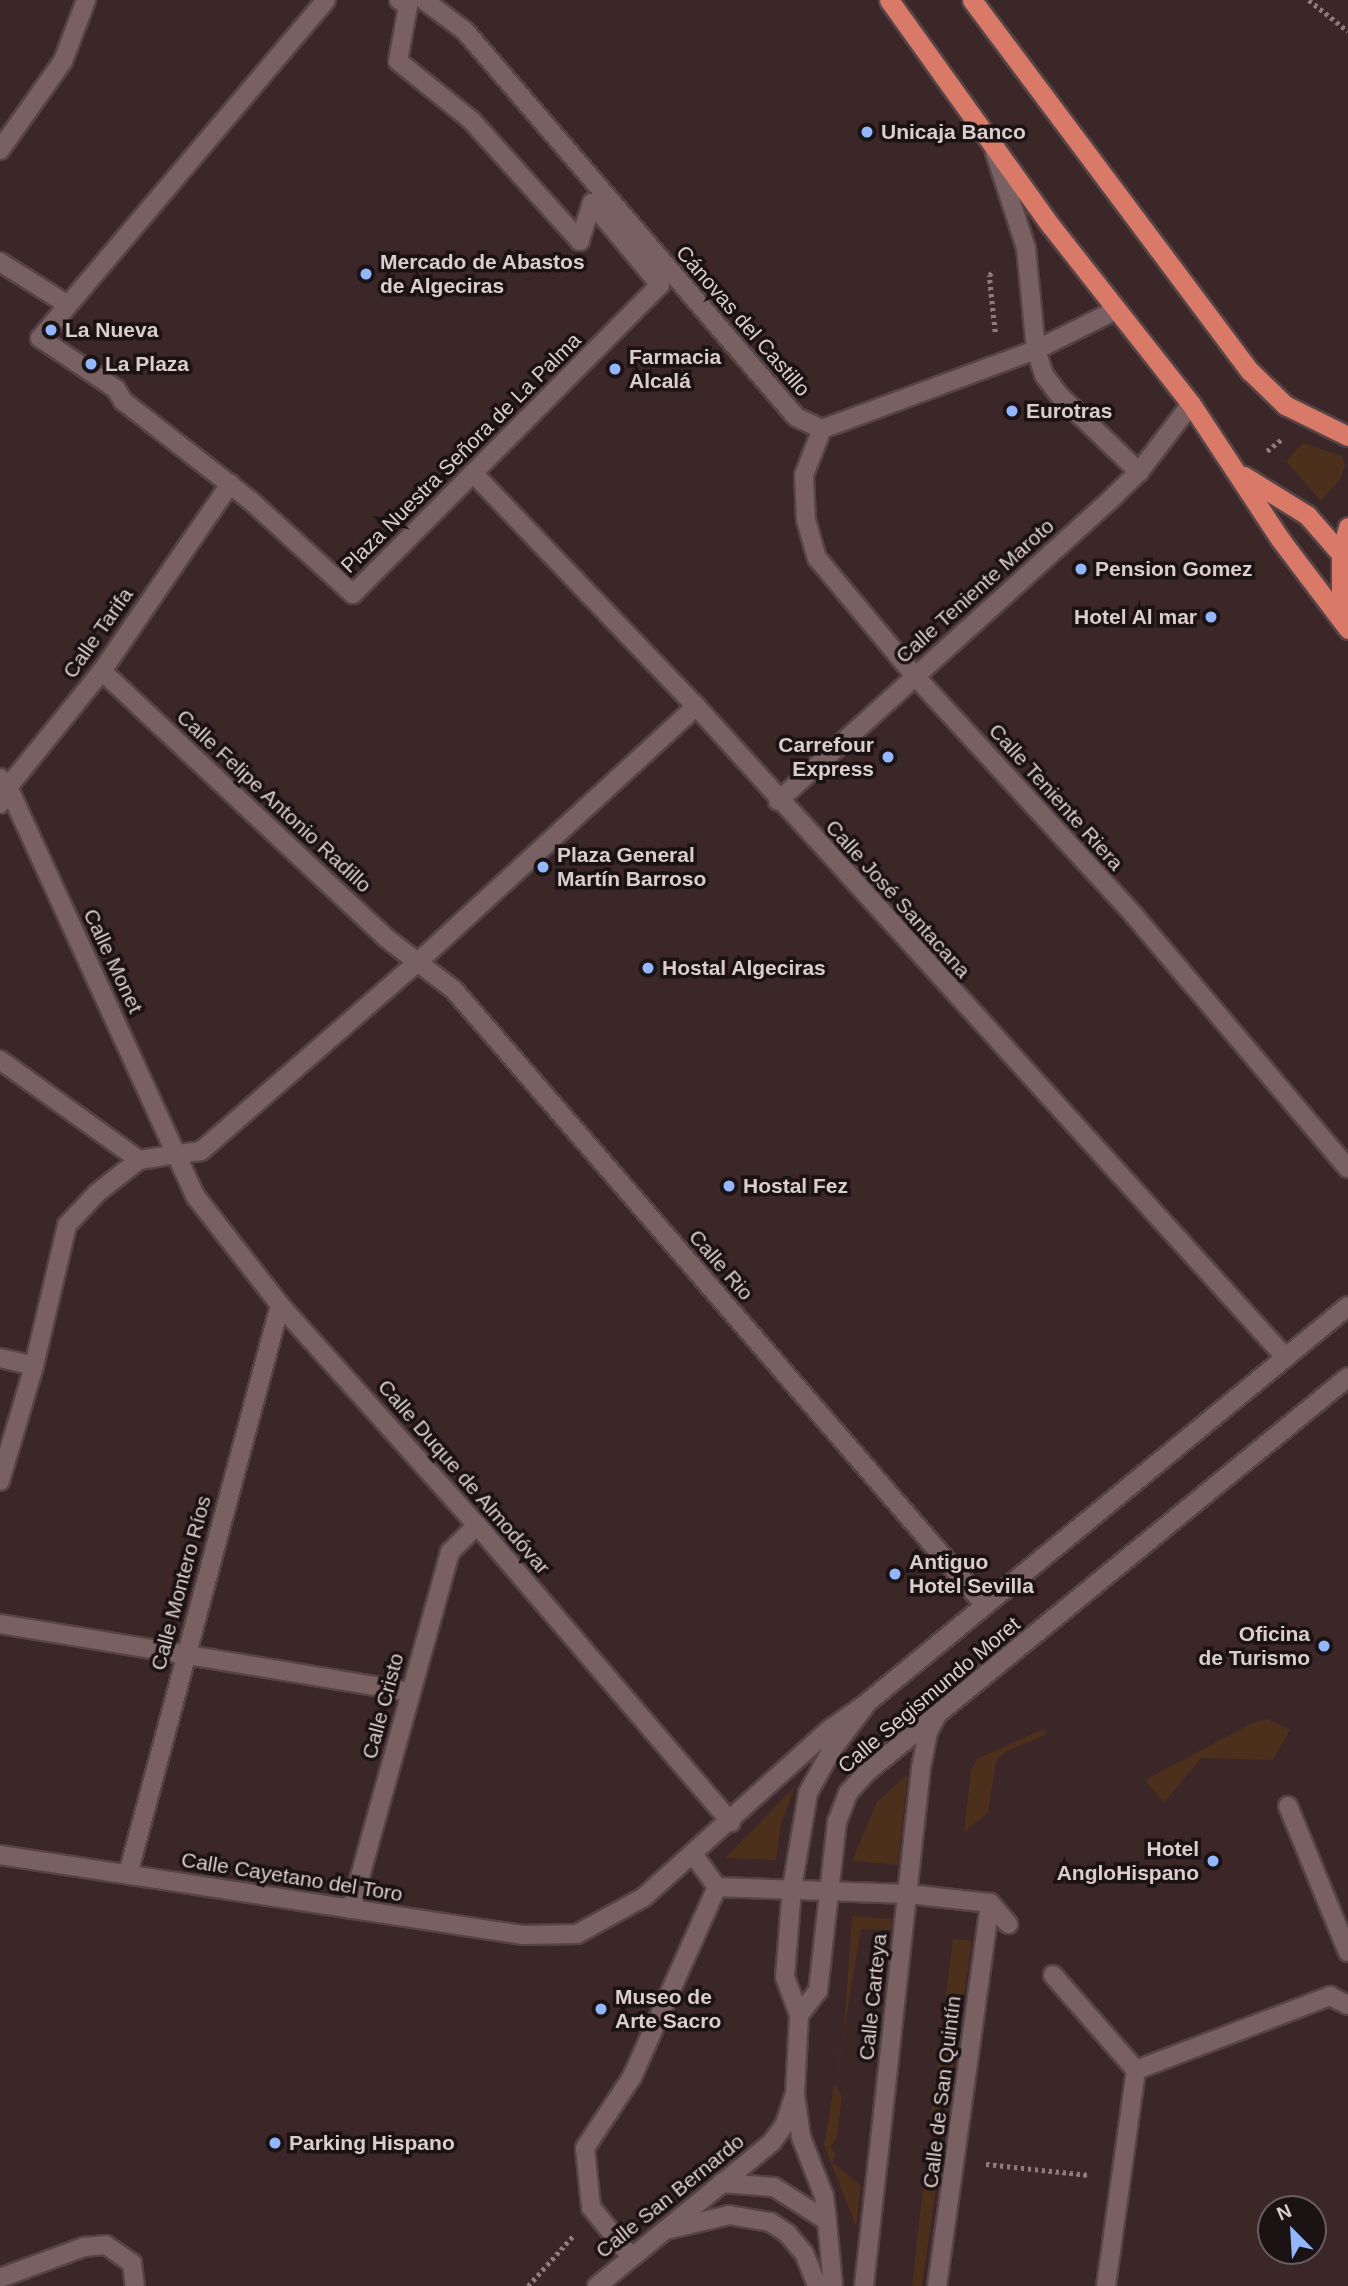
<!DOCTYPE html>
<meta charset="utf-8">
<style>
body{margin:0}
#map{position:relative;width:1348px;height:2286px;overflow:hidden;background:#3b2628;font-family:Arial,sans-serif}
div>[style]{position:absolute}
.green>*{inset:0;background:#4c301c}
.path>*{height:4.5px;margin-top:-2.25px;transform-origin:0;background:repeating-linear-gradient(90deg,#8d7c7e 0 3.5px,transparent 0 7px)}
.roads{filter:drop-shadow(2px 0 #554346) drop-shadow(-2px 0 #554346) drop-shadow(0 2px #554346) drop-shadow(0 -2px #554346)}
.service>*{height:18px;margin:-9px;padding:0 9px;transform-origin:9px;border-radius:9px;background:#796163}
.pedestrian>*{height:18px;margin:-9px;padding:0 9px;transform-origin:9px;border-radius:9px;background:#796163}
.minor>*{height:18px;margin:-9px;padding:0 9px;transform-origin:9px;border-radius:9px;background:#796163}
.secondary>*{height:18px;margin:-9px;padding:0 9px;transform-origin:9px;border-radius:9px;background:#796163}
.trunk>*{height:19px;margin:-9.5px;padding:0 9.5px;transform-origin:9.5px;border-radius:9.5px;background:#d97a68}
.dots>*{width:19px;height:19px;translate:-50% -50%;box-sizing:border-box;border:4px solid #1b1213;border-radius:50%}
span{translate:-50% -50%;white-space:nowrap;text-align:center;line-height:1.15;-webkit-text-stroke:7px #1b1213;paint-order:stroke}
.poi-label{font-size:21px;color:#dbcdce;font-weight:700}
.left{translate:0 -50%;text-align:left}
.right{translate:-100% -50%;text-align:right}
.street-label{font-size:21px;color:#dbcdce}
.north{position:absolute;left:1257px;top:2195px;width:70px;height:70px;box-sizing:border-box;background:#1b1213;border:2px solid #685d5e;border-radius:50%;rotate:336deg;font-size:19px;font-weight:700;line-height:28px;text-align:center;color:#dbcdce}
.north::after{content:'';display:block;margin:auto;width:24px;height:32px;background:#92b7fd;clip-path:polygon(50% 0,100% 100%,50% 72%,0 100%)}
</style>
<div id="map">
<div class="green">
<div style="clip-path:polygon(1303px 443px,1342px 456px,1345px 465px,1341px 478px,1321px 501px,1286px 461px)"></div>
<div style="clip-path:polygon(1267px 1719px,1290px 1730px,1273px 1760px,1201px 1758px,1164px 1803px,1145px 1780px,1252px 1723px)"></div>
<div style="clip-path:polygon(1043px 1729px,1047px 1734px,1005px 1752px,996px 1761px,988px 1813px,964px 1832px,971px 1770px,977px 1759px)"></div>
<div style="clip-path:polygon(908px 1774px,898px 1865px,852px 1861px,877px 1802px)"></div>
<div style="clip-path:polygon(795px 1786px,781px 1824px,776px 1860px,725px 1858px)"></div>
<div style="clip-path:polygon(852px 1916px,893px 1919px,891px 1930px,861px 1929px,835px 2085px,842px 2096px,837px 2137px,830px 2147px,836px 2155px,832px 2162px,861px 2186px,856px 2226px,824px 2145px,844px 2028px)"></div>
<div style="clip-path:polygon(953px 1939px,972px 1941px,945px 2126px,930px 2124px)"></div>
<div style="clip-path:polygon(927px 2151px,941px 2152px,922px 2286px,912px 2286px)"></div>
</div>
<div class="path">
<div style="left:1309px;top:0;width:50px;rotate:38.5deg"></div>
<div style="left:995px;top:332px;width:57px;rotate:-96deg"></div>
<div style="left:989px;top:275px;width:7px;rotate:-34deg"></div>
<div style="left:1267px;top:451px;width:19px;rotate:-39deg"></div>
<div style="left:986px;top:2164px;width:104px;rotate:6.1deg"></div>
<div style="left:528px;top:2286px;width:69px;rotate:-48deg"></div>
</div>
<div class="roads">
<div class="service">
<div style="left:995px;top:153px;width:100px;rotate:71.9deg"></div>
<div style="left:1026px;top:248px;width:102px;rotate:84.4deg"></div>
<div style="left:1036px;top:350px;width:26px;rotate:72deg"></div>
<div style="left:1044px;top:375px;width:26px;rotate:53deg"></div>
<div style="left:1060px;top:396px;width:110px;rotate:43.9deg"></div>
<div style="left:0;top:2278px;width:90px;rotate:-20.3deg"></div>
<div style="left:84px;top:2247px;width:22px;rotate:-5deg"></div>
<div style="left:106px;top:2245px;width:32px;rotate:35deg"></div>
<div style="left:132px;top:2263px;width:23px;rotate:83deg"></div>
</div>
<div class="pedestrian">
<div style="left:326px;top:0;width:443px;rotate:130.2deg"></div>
<div style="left:40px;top:338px;width:92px;rotate:33.9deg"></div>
<div style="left:116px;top:389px;width:14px;rotate:60deg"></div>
<div style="left:123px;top:401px;width:162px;rotate:38deg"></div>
<div style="left:251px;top:501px;width:138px;rotate:42.4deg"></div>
<div style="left:353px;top:594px;width:436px;rotate:-45.2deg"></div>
<div style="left:660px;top:285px;width:107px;rotate:-129.7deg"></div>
<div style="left:592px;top:203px;width:40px;rotate:108deg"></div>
<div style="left:580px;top:241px;width:163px;rotate:-132deg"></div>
<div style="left:471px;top:120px;width:94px;rotate:-141.1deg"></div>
<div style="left:398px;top:61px;width:56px;rotate:-79.7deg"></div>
<div style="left:408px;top:6px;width:11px;rotate:-146deg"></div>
<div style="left:102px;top:671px;width:227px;rotate:-55.6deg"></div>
<div style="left:0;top:804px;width:19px;rotate:-65deg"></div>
<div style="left:0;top:1060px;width:171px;rotate:35.7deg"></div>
<div style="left:177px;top:1154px;width:24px;rotate:-7deg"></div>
<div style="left:201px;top:1151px;width:288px;rotate:-41.1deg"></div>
<div style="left:0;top:1358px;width:35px;rotate:13deg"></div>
<div style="left:1288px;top:1806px;width:158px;rotate:67.7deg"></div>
<div style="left:693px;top:1854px;width:41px;rotate:54deg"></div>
<div style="left:1053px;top:1975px;width:126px;rotate:48.9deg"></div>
<div style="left:1136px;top:2070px;width:218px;rotate:97.9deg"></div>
<div style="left:1136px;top:2070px;width:208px;rotate:-20.9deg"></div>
<div style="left:1330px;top:1996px;width:20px;rotate:27deg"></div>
<div style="left:631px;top:2257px;width:64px;rotate:-128.7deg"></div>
<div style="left:591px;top:2207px;width:59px;rotate:-95.8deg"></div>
<div style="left:585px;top:2148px;width:85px;rotate:-56.5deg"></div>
<div style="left:632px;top:2077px;width:208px;rotate:-65.9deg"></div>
<div style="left:717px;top:1887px;width:191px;rotate:2.1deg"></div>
<div style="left:908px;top:1894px;width:82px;rotate:6.3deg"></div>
<div style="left:990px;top:1903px;width:28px;rotate:49deg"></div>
</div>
<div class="minor">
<div style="left:424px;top:0;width:51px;rotate:37.1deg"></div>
<div style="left:465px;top:31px;width:508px;rotate:49.39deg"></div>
<div style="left:796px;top:417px;width:29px;rotate:25deg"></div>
<div style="left:822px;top:429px;width:228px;rotate:-20.3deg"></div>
<div style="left:1036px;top:350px;width:89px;rotate:-26.6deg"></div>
<div style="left:0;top:150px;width:109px;rotate:-54.7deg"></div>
<div style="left:63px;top:61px;width:65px;rotate:-69.3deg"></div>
<div style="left:0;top:262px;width:80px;rotate:32.3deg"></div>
<div style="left:822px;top:429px;width:49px;rotate:111.4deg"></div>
<div style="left:804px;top:475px;width:45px;rotate:87.5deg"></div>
<div style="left:806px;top:520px;width:40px;rotate:74deg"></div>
<div style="left:817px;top:558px;width:153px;rotate:50.3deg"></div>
<div style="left:915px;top:676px;width:323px;rotate:47.5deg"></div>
<div style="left:1133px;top:914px;width:333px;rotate:49.8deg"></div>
<div style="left:473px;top:473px;width:323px;rotate:46.3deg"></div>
<div style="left:696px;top:706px;width:879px;rotate:47.86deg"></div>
<div style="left:0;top:778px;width:12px;rotate:48deg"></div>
<div style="left:8px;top:787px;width:451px;rotate:65.4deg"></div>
<div style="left:196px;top:1197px;width:137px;rotate:52.1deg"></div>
<div style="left:280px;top:1305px;width:295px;rotate:48.2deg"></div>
<div style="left:477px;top:1525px;width:391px;rotate:49.5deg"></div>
<div style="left:8px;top:787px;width:149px;rotate:-51deg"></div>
<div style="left:102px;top:671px;width:388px;rotate:43.2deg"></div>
<div style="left:385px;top:937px;width:87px;rotate:37.5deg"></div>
<div style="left:454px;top:990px;width:811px;rotate:49.2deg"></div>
<div style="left:778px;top:801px;width:455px;rotate:-42.2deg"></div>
<div style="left:1115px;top:495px;width:33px;rotate:-44deg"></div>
<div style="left:1139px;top:472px;width:86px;rotate:-52.6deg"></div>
<div style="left:418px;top:962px;width:378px;rotate:-42.6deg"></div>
<div style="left:0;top:1481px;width:120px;rotate:-73.5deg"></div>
<div style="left:34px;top:1366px;width:145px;rotate:-76.8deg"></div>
<div style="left:67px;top:1225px;width:44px;rotate:-46.8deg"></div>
<div style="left:97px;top:1193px;width:53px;rotate:-38.2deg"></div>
<div style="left:139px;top:1160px;width:38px;rotate:-9deg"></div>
<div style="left:0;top:1624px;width:416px;rotate:9.4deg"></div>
<div style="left:0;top:1855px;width:528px;rotate:8.71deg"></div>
<div style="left:522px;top:1935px;width:55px;rotate:-1deg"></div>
<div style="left:577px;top:1934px;width:77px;rotate:-28.9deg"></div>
<div style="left:644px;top:1897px;width:251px;rotate:-42.1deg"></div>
<div style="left:830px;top:1729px;width:42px;rotate:-35.2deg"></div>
<div style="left:128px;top:1874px;width:589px;rotate:-75.04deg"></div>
<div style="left:351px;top:1909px;width:370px;rotate:-74.5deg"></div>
<div style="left:450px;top:1552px;width:38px;rotate:-45deg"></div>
<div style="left:795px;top:2094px;width:43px;rotate:82.1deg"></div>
<div style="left:801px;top:2137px;width:63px;rotate:68.7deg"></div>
<div style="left:824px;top:2196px;width:25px;rotate:83deg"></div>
<div style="left:721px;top:2183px;width:53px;rotate:4.3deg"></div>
<div style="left:774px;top:2187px;width:63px;rotate:32.7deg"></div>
<div style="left:827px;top:2221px;width:65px;rotate:84.7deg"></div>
<div style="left:666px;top:2230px;width:65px;rotate:-13.4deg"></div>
<div style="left:729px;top:2215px;width:42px;rotate:9.7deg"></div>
<div style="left:770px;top:2222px;width:20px;rotate:33deg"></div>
<div style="left:787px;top:2233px;width:26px;rotate:50deg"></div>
<div style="left:804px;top:2253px;width:35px;rotate:68deg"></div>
<div style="left:864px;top:2286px;width:521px;rotate:-83.72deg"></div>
<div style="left:921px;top:1768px;width:37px;rotate:-79deg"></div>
<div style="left:928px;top:1732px;width:19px;rotate:-62deg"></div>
<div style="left:937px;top:2286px;width:387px;rotate:-82.1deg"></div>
</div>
<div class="secondary">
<div style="left:799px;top:2015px;width:31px;rotate:-52deg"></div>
<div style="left:818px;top:1991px;width:170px;rotate:-83.6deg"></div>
<div style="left:837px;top:1822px;width:31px;rotate:-69deg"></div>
<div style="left:848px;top:1793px;width:28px;rotate:-48deg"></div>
<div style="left:867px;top:1772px;width:622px;rotate:-39.39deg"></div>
<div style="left:597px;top:2286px;width:227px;rotate:-39.4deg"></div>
<div style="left:772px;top:2142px;width:22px;rotate:-54deg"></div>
<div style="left:785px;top:2124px;width:32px;rotate:-72deg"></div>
<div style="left:795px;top:2094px;width:79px;rotate:-87.1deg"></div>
<div style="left:799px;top:2015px;width:40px;rotate:-110.2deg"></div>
<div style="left:785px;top:1977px;width:89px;rotate:-85.5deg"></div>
<div style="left:792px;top:1888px;width:96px;rotate:-80.4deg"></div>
<div style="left:808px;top:1793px;width:48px;rotate:-61.3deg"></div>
<div style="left:831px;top:1751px;width:61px;rotate:-52.9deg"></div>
<div style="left:868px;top:1702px;width:622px;rotate:-39.52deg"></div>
</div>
<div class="trunk">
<div style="left:889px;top:0;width:278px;rotate:54.4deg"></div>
<div style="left:1051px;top:226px;width:226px;rotate:51.8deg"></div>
<div style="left:1191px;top:404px;width:162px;rotate:56.6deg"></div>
<div style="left:1280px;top:539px;width:113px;rotate:52.9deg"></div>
<div style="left:972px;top:0;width:464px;rotate:53.2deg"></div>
<div style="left:1250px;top:371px;width:49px;rotate:44.2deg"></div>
<div style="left:1285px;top:405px;width:70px;rotate:26.2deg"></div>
<div style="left:1244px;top:476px;width:74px;rotate:31.8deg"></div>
<div style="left:1307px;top:515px;width:62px;rotate:48.9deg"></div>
<div style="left:1348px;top:527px;width:26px;rotate:106deg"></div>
<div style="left:1341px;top:552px;width:40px;rotate:90deg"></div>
<div style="left:1341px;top:592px;width:33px;rotate:78deg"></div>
</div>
</div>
<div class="dots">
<div style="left:867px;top:132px;background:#92b7fd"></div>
<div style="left:366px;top:274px;background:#92b7fd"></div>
<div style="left:51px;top:330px;background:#92b7fd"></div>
<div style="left:91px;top:364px;background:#92b7fd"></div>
<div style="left:615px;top:369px;background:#92b7fd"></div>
<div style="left:1012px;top:411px;background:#92b7fd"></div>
<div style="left:1081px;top:569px;background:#92b7fd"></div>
<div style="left:1211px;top:617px;background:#92b7fd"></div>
<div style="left:888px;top:757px;background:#92b7fd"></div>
<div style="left:543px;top:867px;background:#92b7fd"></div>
<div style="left:648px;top:968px;background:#92b7fd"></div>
<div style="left:729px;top:1186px;background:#92b7fd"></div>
<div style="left:895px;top:1574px;background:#92b7fd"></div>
<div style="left:1324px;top:1646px;background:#92b7fd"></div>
<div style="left:1213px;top:1861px;background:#92b7fd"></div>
<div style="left:601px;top:2009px;background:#92b7fd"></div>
<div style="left:275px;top:2143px;background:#92b7fd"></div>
</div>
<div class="poi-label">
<span class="left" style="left:881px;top:132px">Unicaja Banco</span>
<span class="left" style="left:380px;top:274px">Mercado de Abastos<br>de Algeciras</span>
<span class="left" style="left:65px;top:330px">La Nueva</span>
<span class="left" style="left:629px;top:369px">Farmacia<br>Alcalá</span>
<span class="left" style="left:105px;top:364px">La Plaza</span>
<span class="left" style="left:1026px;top:411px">Eurotras</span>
<span class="left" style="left:1095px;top:569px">Pension Gomez</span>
<span class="right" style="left:1197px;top:617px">Hotel Al mar</span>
<span class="right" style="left:874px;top:757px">Carrefour<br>Express</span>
<span class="left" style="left:557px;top:867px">Plaza General<br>Martín Barroso</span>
<span class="left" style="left:662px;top:968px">Hostal Algeciras</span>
<span class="left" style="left:743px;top:1186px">Hostal Fez</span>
<span class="left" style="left:909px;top:1574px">Antiguo<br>Hotel Sevilla</span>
<span class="right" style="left:1310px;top:1646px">Oficina<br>de Turismo</span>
<span class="right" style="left:1199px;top:1861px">Hotel<br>AngloHispano</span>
<span class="left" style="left:615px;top:2009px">Museo de<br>Arte Sacro</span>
<span class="left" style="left:289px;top:2143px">Parking Hispano</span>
</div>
<div class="street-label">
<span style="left:743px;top:321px;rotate:49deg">Cánovas del Castillo</span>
<span style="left:461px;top:453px;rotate:-45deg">Plaza Nuestra Señora de La Palma</span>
<span style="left:975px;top:591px;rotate:-42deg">Calle Teniente Maroto</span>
<span style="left:98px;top:633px;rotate:-55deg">Calle Tarifa</span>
<span style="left:1056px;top:797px;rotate:48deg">Calle Teniente Riera</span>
<span style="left:274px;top:801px;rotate:43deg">Calle Felipe Antonio Radillo</span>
<span style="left:898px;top:899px;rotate:48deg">Calle José Santacana</span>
<span style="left:113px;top:961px;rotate:65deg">Calle Monet</span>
<span style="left:721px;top:1265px;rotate:49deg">Calle Rio</span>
<span style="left:464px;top:1477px;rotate:49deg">Calle Duque de Almodóvar</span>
<span style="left:181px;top:1583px;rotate:-75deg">Calle Montero Ríos</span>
<span style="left:929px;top:1695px;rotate:-40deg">Calle Segismundo Moret</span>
<span style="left:383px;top:1706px;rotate:-75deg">Calle Cristo</span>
<span style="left:292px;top:1877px;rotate:9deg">Calle Cayetano del Toro</span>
<span style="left:873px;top:1997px;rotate:-84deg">Calle Carteya</span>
<span style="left:942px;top:2092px;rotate:-83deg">Calle de San Quintín</span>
<span style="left:670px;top:2196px;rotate:-39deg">Calle San Bernardo</span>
</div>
<div class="north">N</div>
</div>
